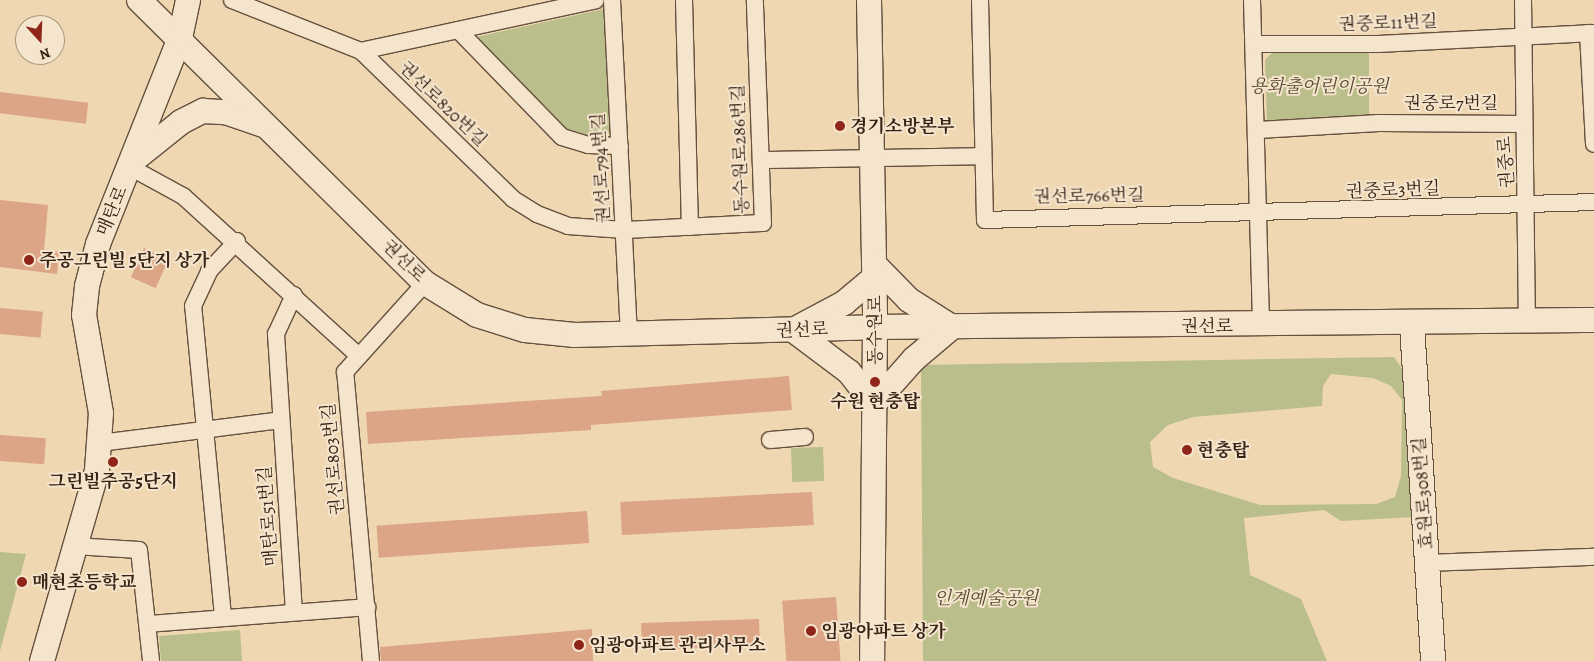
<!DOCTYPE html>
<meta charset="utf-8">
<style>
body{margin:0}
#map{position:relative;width:1594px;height:661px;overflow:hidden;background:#efd7b2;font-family:Alegreya,"Noto Serif KR",serif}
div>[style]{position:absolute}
.green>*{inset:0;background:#babe8b;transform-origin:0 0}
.building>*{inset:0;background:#dba586;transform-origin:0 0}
.roads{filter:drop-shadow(1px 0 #66503e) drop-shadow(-1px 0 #66503e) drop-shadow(0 1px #66503e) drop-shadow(0 -1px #66503e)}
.street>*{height:16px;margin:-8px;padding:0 8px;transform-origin:8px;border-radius:8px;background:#f5e5cd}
.secondary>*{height:24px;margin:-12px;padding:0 12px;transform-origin:12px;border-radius:12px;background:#f5e5cd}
.dots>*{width:14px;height:14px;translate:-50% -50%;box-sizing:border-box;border:2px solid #f5e5cd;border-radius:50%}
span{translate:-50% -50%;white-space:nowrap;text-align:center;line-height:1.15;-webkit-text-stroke:4px #f5e5cd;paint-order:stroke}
.street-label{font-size:18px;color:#382317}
.park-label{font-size:18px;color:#584a34;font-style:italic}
.poi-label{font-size:18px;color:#382317;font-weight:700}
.left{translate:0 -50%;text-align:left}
.north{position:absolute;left:15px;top:15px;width:50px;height:50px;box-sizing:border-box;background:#f5e5cd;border:1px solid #a99784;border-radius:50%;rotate:160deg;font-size:14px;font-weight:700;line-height:20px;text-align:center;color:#382317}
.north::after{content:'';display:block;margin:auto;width:18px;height:22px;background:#8f2418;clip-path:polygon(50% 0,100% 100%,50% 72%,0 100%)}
</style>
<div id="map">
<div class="green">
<div style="clip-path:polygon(604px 9px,610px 130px,603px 142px,569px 134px,476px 37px)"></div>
<div style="clip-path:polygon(1364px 49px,1369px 54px,1369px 114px,1361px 120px,1273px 124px,1267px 120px,1265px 60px,1274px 51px)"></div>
<div style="clip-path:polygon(evenodd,1394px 357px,1407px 376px,1426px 661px,1419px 661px,1422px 655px,1414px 517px,1341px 521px,1324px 510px,1244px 518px,1250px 575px,1301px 599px,1327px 661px,923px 661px,921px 365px,1394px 357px,1331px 374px,1373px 378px,1391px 386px,1402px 400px,1401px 476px,1395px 497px,1376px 504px,1260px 505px,1173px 478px,1153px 467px,1150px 442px,1168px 425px,1193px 417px,1322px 406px,1323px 386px,1331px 374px)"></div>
<div style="left:823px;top:447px;width:34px;height:32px;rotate:88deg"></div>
<div style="clip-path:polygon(0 552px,26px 554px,0 651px)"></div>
<div style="clip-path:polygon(240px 630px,242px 661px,161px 661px,159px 636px)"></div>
</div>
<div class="building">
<div style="left:0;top:92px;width:89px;height:21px;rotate:7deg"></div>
<div style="clip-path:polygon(0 200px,48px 205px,44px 250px,59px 252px,57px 274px,0 267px)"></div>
<div style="left:144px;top:248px;width:27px;height:32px;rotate:24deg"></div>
<div style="left:0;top:308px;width:43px;height:26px;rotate:5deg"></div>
<div style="clip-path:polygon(789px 376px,792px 410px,591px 425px,591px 430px,368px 444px,366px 412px,602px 396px,601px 391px)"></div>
<div style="left:0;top:435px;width:46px;height:26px;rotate:4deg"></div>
<div style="left:812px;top:492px;width:33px;height:192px;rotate:87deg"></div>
<div style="left:587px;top:511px;width:32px;height:211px;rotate:86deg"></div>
<div style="left:836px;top:597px;width:64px;height:54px;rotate:86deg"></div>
<div style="left:759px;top:619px;width:27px;height:118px;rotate:88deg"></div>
<div style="clip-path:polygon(592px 629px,593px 661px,381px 661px,380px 647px)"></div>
</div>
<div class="roads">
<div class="street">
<div style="left:232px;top:0;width:139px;rotate:21.6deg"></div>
<div style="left:361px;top:51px;width:212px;rotate:44.2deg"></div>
<div style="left:513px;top:199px;width:28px;rotate:32deg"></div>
<div style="left:537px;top:214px;width:33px;rotate:21deg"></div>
<div style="left:568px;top:226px;width:56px;rotate:4.1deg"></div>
<div style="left:624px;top:230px;width:139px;rotate:-2.9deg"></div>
<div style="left:763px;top:223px;width:223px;rotate:-92.1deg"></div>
<div style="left:612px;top:0;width:334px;rotate:87.1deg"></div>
<div style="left:684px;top:0;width:227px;rotate:88.5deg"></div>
<div style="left:980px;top:0;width:220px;rotate:88.7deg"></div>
<div style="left:985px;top:220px;width:609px;rotate:-1.69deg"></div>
<div style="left:1252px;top:0;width:326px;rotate:88.4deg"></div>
<div style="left:1523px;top:0;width:321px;rotate:89.3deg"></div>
<div style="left:458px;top:30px;width:149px;rotate:45.8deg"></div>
<div style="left:562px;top:137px;width:27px;rotate:17deg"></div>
<div style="left:588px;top:145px;width:32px;rotate:2deg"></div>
<div style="left:1588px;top:33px;width:111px;rotate:86.9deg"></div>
<div style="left:1254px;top:44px;width:124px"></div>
<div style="left:1378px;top:44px;width:216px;rotate:-2.9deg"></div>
<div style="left:361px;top:51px;width:240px;rotate:-12.2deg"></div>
<div style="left:1258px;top:130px;width:121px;rotate:-3.3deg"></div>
<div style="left:1379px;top:123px;width:145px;rotate:0.4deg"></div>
<div style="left:761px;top:160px;width:222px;rotate:-1deg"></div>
<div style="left:130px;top:167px;width:60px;rotate:28.7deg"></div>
<div style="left:183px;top:196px;width:236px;rotate:42.3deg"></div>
<div style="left:294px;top:295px;width:43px;rotate:114.8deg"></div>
<div style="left:276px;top:334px;width:277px;rotate:86.3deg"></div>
<div style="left:770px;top:440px;width:35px;rotate:-5deg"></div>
<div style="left:100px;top:443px;width:182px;rotate:-7.2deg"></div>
<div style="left:74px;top:546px;width:65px;rotate:3.5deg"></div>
<div style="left:139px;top:550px;width:112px;rotate:83.8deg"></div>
<div style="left:1427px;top:563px;width:167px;rotate:-2.1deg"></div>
<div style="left:223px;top:616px;width:311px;rotate:-95.5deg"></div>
<div style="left:193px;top:306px;width:38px;rotate:-65deg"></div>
<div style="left:209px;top:271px;width:41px;rotate:-47deg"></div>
<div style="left:148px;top:624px;width:220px;rotate:-4.4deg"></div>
<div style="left:371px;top:661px;width:290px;rotate:-95.1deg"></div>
<div style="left:345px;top:372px;width:120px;rotate:-48deg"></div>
</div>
<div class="secondary">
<div style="left:139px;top:0;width:402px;rotate:44.7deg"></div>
<div style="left:425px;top:283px;width:61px;rotate:31.6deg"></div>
<div style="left:477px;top:315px;width:50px;rotate:17.4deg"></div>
<div style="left:525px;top:330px;width:50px;rotate:5.7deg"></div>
<div style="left:575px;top:335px;width:300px;rotate:-1.5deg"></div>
<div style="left:875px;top:327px;width:719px;rotate:-0.56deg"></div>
<div style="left:869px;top:0;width:327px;rotate:88.9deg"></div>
<div style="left:875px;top:327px;width:334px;rotate:90.5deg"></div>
<div style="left:135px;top:159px;width:59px;rotate:-38.8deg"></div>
<div style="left:181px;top:122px;width:25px;rotate:-27deg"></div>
<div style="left:203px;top:111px;width:22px;rotate:3deg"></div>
<div style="left:225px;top:112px;width:40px;rotate:18.9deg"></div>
<div style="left:874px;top:264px;width:50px;rotate:45.8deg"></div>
<div style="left:909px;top:300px;width:51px;rotate:32.1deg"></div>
<div style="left:952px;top:327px;width:50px;rotate:139.9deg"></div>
<div style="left:914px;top:359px;width:60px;rotate:131.6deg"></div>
<div style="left:874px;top:404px;width:41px;rotate:-128deg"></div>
<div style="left:849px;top:372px;width:70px;rotate:-143.1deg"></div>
<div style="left:793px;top:330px;width:58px;rotate:-27.9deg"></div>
<div style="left:844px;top:303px;width:39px;rotate:-40deg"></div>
<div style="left:1412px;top:325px;width:337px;rotate:86.4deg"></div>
<div style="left:42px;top:661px;width:199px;rotate:-73.9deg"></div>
<div style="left:97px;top:470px;width:57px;rotate:-86deg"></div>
<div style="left:101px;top:413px;width:99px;rotate:-99.8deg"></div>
<div style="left:84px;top:315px;width:29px;rotate:-84deg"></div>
<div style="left:87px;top:286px;width:43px;rotate:-75.3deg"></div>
<div style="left:98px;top:244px;width:222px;rotate:-68.3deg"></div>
<div style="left:180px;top:38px;width:39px;rotate:-78deg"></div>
</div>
</div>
<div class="dots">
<div style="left:840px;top:126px;background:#8f2418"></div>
<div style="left:29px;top:260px;background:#8f2418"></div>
<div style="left:875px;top:382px;background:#8f2418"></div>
<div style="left:1187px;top:450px;background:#8f2418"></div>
<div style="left:113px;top:462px;background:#8f2418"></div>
<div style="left:22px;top:582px;background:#8f2418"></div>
<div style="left:811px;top:631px;background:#8f2418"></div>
<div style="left:579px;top:645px;background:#8f2418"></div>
</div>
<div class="street-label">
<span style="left:1388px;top:23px;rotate:-2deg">권중로11번길</span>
<span style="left:1451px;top:103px">권중로7번길</span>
<span style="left:443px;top:104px;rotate:44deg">권선로820번길</span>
<span style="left:740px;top:149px;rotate:-92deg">동수원로286번길</span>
<span style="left:1506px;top:162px;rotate:-94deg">권중로</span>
<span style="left:601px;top:168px;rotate:-93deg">권선로794번길</span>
<span style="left:1393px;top:190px;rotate:-2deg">권중로3번길</span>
<span style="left:1089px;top:196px;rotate:-1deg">권선로766번길</span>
<span style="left:112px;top:211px;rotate:-67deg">매탄로</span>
<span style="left:404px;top:261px;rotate:44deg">권선로</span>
<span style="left:1207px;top:326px">권선로</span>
<span style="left:802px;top:330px;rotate:-2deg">권선로</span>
<span style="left:875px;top:330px;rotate:-90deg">동수원로</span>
<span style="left:333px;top:459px;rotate:-95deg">권선로803번길</span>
<span style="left:1423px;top:493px;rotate:-94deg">효원로308번길</span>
<span style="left:268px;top:516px;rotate:-94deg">매탄로51번길</span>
</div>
<div class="park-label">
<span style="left:1319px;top:86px">용화출어린이공원</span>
<span style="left:986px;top:598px">인계예술공원</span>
</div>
<div class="poi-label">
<span class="left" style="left:850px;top:126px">경기소방본부</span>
<span class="left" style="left:39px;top:260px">주공그린빌 5단지 상가</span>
<span style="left:875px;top:401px">수원 현충탑</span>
<span class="left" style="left:1197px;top:450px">현충탑</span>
<span style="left:113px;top:481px">그린빌주공5단지</span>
<span class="left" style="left:32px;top:582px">매현초등학교</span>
<span class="left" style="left:821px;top:631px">임광아파트 상가</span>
<span class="left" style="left:589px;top:645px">임광아파트 관리사무소</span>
</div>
<div class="north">N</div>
</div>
